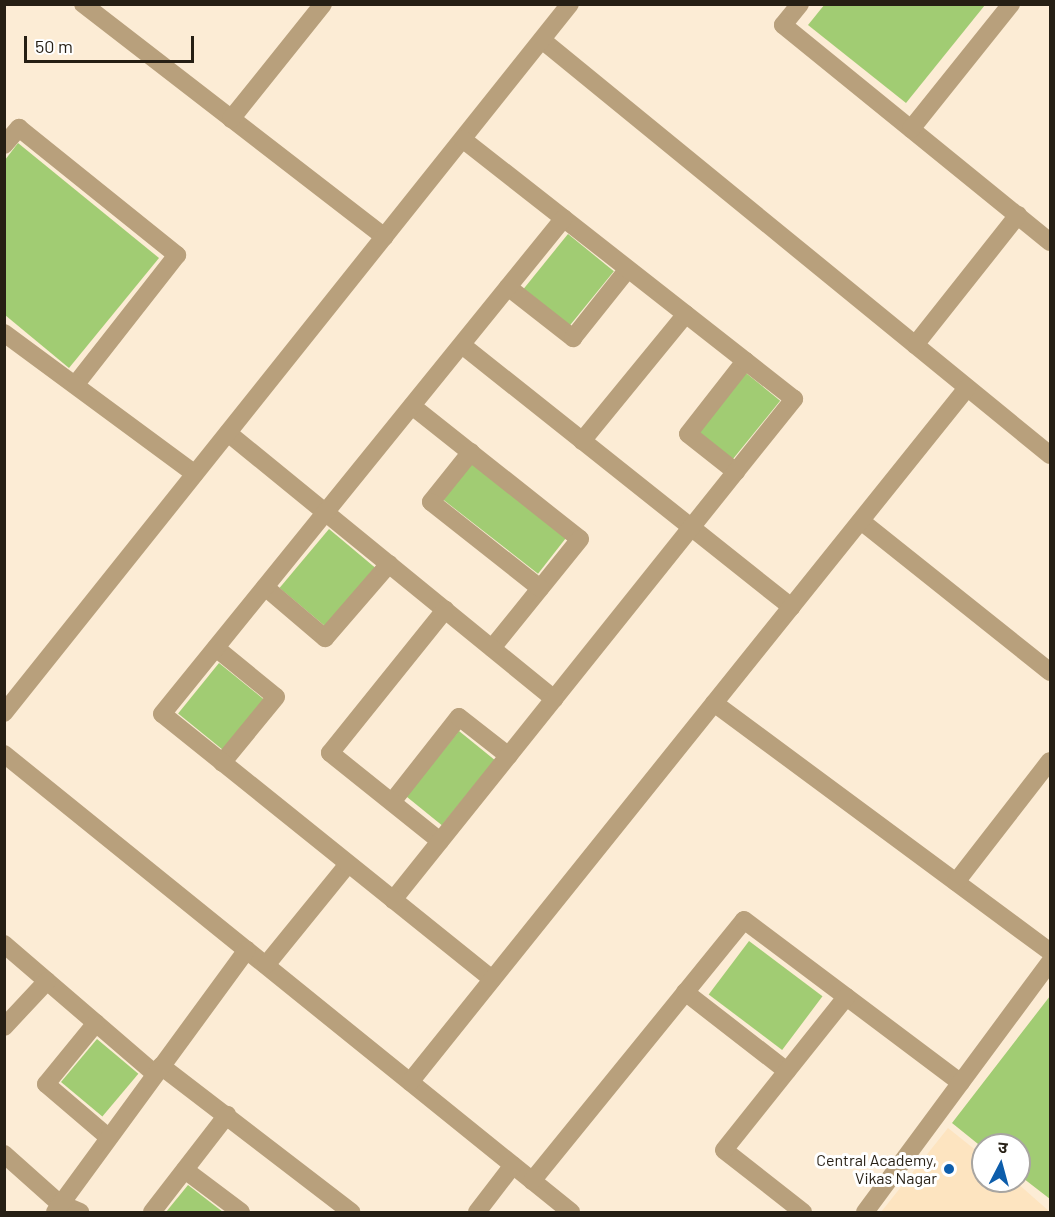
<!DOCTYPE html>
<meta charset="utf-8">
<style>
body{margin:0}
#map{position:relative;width:1055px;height:1217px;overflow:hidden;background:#fcecd5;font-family:Barlow,"Noto Sans Devanagari",sans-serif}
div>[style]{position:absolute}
.built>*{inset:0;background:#fde4c0}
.green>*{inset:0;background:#a1cc73;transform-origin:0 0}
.minor>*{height:18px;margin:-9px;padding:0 9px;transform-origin:9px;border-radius:9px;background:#b8a07c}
.dots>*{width:16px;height:16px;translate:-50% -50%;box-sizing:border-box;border:3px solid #fff;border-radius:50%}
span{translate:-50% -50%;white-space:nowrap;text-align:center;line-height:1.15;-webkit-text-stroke:6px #fff;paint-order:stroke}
.poi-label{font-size:16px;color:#261f14}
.right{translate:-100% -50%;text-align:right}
.frame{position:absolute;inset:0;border:6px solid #261f14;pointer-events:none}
.north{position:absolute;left:971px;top:1133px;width:60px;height:60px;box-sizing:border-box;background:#fff;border:2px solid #a8a5a1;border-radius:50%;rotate:6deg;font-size:16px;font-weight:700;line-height:24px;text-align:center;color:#261f14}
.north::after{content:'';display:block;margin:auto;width:21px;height:27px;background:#0d5dab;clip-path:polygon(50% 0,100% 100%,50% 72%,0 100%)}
.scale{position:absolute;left:24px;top:36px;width:170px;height:27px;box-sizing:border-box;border:3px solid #261f14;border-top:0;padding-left:8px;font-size:18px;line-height:21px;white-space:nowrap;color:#261f14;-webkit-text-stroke:4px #fff;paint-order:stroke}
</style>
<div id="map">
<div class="built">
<div style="clip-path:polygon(948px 1128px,983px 1156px,983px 1181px,1015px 1181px,1050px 1212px,881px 1212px)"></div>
</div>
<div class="green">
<div style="clip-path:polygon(825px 4px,985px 4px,985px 5px,906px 103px,808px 25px)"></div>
<div style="clip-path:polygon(18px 143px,159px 258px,69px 368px,5px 315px,5px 160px)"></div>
<div style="left:568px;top:234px;width:59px;height:71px;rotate:39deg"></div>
<div style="left:746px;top:373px;width:44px;height:78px;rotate:39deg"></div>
<div style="left:471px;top:463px;width:121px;height:46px;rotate:38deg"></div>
<div style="left:329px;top:529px;width:60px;height:77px;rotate:40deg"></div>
<div style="left:219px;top:663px;width:59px;height:65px;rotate:39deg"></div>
<div style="left:459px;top:731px;width:46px;height:84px;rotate:39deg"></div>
<div style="left:749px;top:941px;width:92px;height:67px;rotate:37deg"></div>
<div style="clip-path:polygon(1050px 996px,1050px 1199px,1019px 1175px,1019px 1145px,983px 1148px,952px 1123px)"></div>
<div style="left:97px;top:1039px;width:54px;height:56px;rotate:40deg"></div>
<div style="clip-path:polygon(188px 1185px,223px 1212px,166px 1212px)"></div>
</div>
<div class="minor">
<div style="left:83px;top:4px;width:381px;rotate:37.7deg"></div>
<div style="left:800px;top:4px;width:27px;rotate:129deg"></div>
<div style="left:783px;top:25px;width:344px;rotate:39.1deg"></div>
<div style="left:542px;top:40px;width:656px;rotate:39.25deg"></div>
<div style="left:231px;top:119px;width:147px;rotate:-51.3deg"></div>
<div style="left:911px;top:129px;width:160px;rotate:-51.3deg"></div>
<div style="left:4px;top:145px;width:23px;rotate:-49deg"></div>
<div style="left:19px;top:128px;width:203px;rotate:38.8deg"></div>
<div style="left:177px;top:255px;width:165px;rotate:128.1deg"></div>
<div style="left:508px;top:287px;width:83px;rotate:38.1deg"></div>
<div style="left:573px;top:338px;width:88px;rotate:-51.4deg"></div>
<div style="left:4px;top:333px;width:237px;rotate:36.4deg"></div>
<div style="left:462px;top:345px;width:421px;rotate:38.5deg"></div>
<div style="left:915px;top:345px;width:166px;rotate:-51.6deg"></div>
<div style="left:412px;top:406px;width:214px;rotate:38.4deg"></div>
<div style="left:580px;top:539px;width:140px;rotate:128.9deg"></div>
<div style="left:228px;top:433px;width:421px;rotate:39.2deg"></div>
<div style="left:582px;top:441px;width:164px;rotate:-50.7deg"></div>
<div style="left:471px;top:452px;width:64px;rotate:128.7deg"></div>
<div style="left:431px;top:502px;width:139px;rotate:38.3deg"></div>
<div style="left:736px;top:472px;width:61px;rotate:-141.6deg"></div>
<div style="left:688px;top:434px;width:93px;rotate:-52deg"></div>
<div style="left:861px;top:521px;width:242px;rotate:38.6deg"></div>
<div style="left:265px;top:587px;width:79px;rotate:40.4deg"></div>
<div style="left:325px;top:638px;width:98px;rotate:-49.1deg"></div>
<div style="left:216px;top:648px;width:77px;rotate:39.2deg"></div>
<div style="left:276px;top:697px;width:85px;rotate:129.3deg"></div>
<div style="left:714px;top:703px;width:418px;rotate:36.5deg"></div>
<div style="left:4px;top:713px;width:907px;rotate:-51.4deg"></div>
<div style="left:4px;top:754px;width:729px;rotate:38.93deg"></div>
<div style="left:392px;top:802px;width:108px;rotate:-51.8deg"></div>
<div style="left:459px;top:717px;width:63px;rotate:38deg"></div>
<div style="left:440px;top:841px;width:141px;rotate:-141.3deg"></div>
<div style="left:330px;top:753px;width:184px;rotate:-51.2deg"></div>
<div style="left:956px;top:882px;width:153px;rotate:-52.2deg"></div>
<div style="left:393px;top:900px;width:642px;rotate:-51.33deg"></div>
<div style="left:794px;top:399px;width:421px;rotate:-141.9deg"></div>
<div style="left:4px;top:944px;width:199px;rotate:40.7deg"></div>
<div style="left:266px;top:965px;width:130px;rotate:-50.9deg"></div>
<div style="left:492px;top:979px;width:423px;rotate:-141.2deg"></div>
<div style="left:162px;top:714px;width:638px;rotate:-50.98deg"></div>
<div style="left:685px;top:992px;width:129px;rotate:37.8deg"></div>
<div style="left:96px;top:1023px;width:79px;rotate:129.3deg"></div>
<div style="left:46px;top:1084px;width:82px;rotate:40.5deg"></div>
<div style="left:4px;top:1027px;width:63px;rotate:-46.9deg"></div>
<div style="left:161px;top:1066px;width:240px;rotate:37.5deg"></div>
<div style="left:410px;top:1082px;width:890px;rotate:-51.25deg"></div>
<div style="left:4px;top:1154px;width:74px;rotate:41.7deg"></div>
<div style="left:59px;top:1203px;width:23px;rotate:23deg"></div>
<div style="left:185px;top:1170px;width:70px;rotate:36.9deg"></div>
<div style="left:532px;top:1181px;width:336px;rotate:-50.9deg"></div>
<div style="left:744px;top:920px;width:271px;rotate:36.9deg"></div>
<div style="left:55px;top:1212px;width:325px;rotate:-53.8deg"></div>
<div style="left:152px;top:1212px;width:123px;rotate:-52.3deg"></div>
<div style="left:477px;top:1212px;width:59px;rotate:-52.5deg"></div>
<div style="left:803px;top:1212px;width:100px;rotate:-141.9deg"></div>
<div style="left:724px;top:1150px;width:196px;rotate:-51.4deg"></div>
<div style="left:865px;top:1212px;width:311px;rotate:-53.5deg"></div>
</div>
<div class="dots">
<div style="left:949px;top:1169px;background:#0d5dab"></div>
</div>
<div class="poi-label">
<span class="right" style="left:937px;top:1169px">Central Academy,<br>Vikas Nagar</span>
</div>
<div class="frame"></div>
<div class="north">उ</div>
<div class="scale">50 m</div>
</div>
